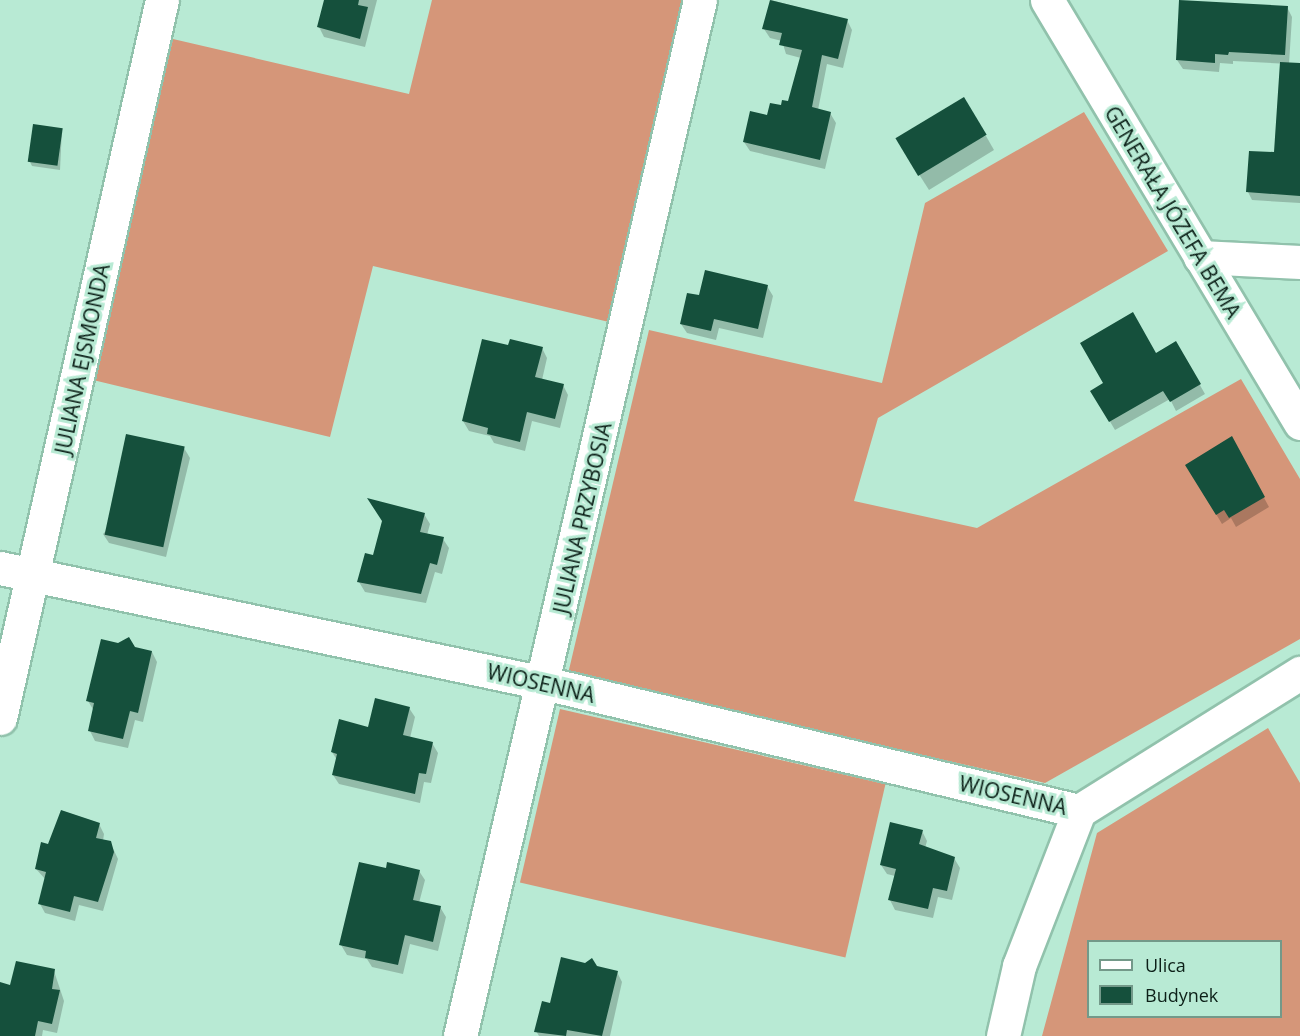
<!DOCTYPE html>
<meta charset="utf-8">
<style>
body{margin:0}
#map{position:relative;width:1300px;height:1036px;overflow:hidden;background:#b8ead4;font-family:"Open Sans",sans-serif}
div>[style]{position:absolute}
.forest>*{inset:0;background:#d59679;transform-origin:0 0}
.shadow>*{inset:0;background:#0003}
.building>*{inset:0;background:#15503c;transform-origin:0 0}
.roads{filter:drop-shadow(2px 0 #91c2ac) drop-shadow(-2px 0 #91c2ac) drop-shadow(0 2px #91c2ac) drop-shadow(0 -2px #91c2ac)}
.street>*{height:33px;margin:-16.5px;padding:0 16.5px;transform-origin:16.5px;border-radius:16.5px;background:#fff}
span{translate:-50% -50%;white-space:nowrap;text-align:center;line-height:1.15;-webkit-text-stroke:6px #b8ead4;paint-order:stroke}
.street-label{font-size:21px;color:#0c2018}
.legend{position:absolute;left:1087px;top:940px;width:195px;height:78px;box-sizing:border-box;background:#b8ead4;border:2px solid #739989;margin:0;padding:8px 10px;list-style:none;font-size:18px;color:#0c2018}
.legend li{display:flex;align-items:center;gap:12px;height:30px}
.legend b{width:30px;border:2px solid #739989}
</style>
<div id="map">
<div class="forest">
<div style="clip-path:polygon(432px 0,683px 0,609px 322px,373px 266px,330px 437px,93px 380px,173px 39px,409px 94px)"></div>
<div style="clip-path:polygon(1084px 112px,1168px 251px,878px 418px,854px 501px,977px 528px,1241px 379px,1300px 479px,1300px 639px,1045px 783px,568px 674px,649px 330px,882px 383px,925px 203px)"></div>
<div style="left:560px;top:709px;width:334px;height:178px;rotate:13deg"></div>
<div style="clip-path:polygon(evenodd,1268px 728px,1300px 783px,1300px 1036px,1042px 1036px,1097px 833px,1268px 728px,1088px 942px,1280px 942px,1280px 1016px,1088px 1016px,1088px 942px)"></div>
</div>
<div class="shadow">
<div style="clip-path:polygon(325px 0,377px 0,365px 47px,324px 37px,319px 27px)"></div>
<div style="clip-path:polygon(771px 0,847px 20px,852px 30px,843px 68px,827px 64px,818px 110px,830px 113px,836px 123px,825px 169px,750px 151px,744px 142px,768px 117px,789px 103px,801px 58px,786px 54px,782px 41px,770px 38px,764px 29px)"></div>
<div style="clip-path:polygon(1287px 7px,1292px 17px,1289px 64px,1233px 61px,1233px 64px,1220px 63px,1219px 72px,1183px 69px,1177px 60px)"></div>
<div style="clip-path:polygon(1300px 85px,1300px 203px,1252px 200px,1248px 192px,1275px 154px)"></div>
<div style="clip-path:polygon(62px 129px,60px 170px,32px 166px,30px 162px)"></div>
<div style="clip-path:polygon(986px 136px,994px 150px,929px 190px,906px 154px)"></div>
<div style="clip-path:polygon(767px 286px,773px 296px,763px 338px,719px 328px,716px 340px,687px 333px,681px 324px,700px 297px)"></div>
<div style="clip-path:polygon(1176px 343px,1205px 394px,1176px 411px,1170px 399px,1115px 430px,1092px 391px)"></div>
<div style="clip-path:polygon(542px 348px,547px 358px,542px 380px,563px 385px,568px 395px,560px 428px,532px 421px,525px 451px,494px 443px,490px 436px,469px 431px,463px 421px)"></div>
<div style="clip-path:polygon(184px 448px,190px 458px,166px 557px,109px 543px,103px 534px)"></div>
<div style="clip-path:polygon(1237px 448px,1269px 507px,1236px 527px,1231px 518px,1222px 524px,1187px 465px)"></div>
<div style="clip-path:polygon(424px 514px,430px 524px,427px 535px,443px 539px,449px 548px,442px 574px,435px 572px,426px 603px,365px 592px,359px 582px,374px 557px)"></div>
<div style="clip-path:polygon(134px 648px,152px 652px,157px 662px,143px 722px,135px 720px,128px 748px,95px 741px,90px 731px,94px 711px,88px 701px)"></div>
<div style="clip-path:polygon(409px 708px,415px 717px,410px 738px,432px 743px,438px 753px,431px 783px,424px 782px,420px 803px,339px 784px,333px 775px,337px 760px,332px 752px)"></div>
<div style="clip-path:polygon(99px 824px,104px 834px,103px 841px,110px 842px,118px 859px,103px 911px,79px 905px,75px 921px,45px 913px,40px 904px,46px 880px,36px 869px,49px 845px)"></div>
<div style="clip-path:polygon(922px 831px,927px 841px,925px 848px,954px 858px,960px 868px,952px 900px,938px 897px,933px 918px,895px 910px,890px 900px,895px 876px,887px 874px,881px 865px)"></div>
<div style="clip-path:polygon(419px 871px,425px 880px,419px 903px,440px 907px,446px 917px,438px 951px,410px 944px,403px 974px,372px 967px,367px 959px,347px 955px,341px 945px)"></div>
<div style="clip-path:polygon(596px 967px,617px 972px,622px 982px,610px 1036px,539px 1036px,536px 1031px)"></div>
<div style="clip-path:polygon(54px 971px,64px 1001px,57px 1033px,43px 1030px,42px 1036px,0 1036px,0 996px)"></div>
</div>
<div class="building">
<div style="clip-path:polygon(324px 0,359px 0,358px 5px,368px 7px,360px 39px,317px 27px)"></div>
<div style="clip-path:polygon(770px 0,848px 19px,838px 59px,822px 55px,812px 107px,831px 112px,820px 160px,743px 142px,750px 111px,767px 115px,770px 103px,781px 105px,782px 100px,788px 101px,802px 50px,779px 45px,782px 33px,762px 29px)"></div>
<div style="clip-path:polygon(1179px 0,1288px 6px,1285px 55px,1229px 52px,1228px 55px,1215px 54px,1215px 63px,1176px 60px)"></div>
<div style="clip-path:polygon(1280px 62px,1300px 63px,1300px 196px,1246px 192px,1249px 151px,1274px 152px)"></div>
<div style="left:964px;top:97px;width:44px;height:80px;rotate:59deg"></div>
<div style="left:33px;top:124px;width:30px;height:38px;rotate:8deg"></div>
<div style="clip-path:polygon(705px 270px,768px 285px,758px 329px,714px 319px,711px 331px,680px 324px,687px 293px,699px 295px)"></div>
<div style="clip-path:polygon(1133px 312px,1156px 353px,1176px 341px,1201px 384px,1170px 402px,1163px 391px,1109px 422px,1090px 391px,1103px 383px,1080px 343px)"></div>
<div style="clip-path:polygon(482px 339px,508px 345px,510px 339px,543px 347px,535px 377px,564px 384px,555px 419px,527px 412px,520px 442px,487px 434px,488px 428px,462px 421px)"></div>
<div style="left:126px;top:434px;width:60px;height:103px;rotate:12deg"></div>
<div style="clip-path:polygon(1232px 436px,1265px 497px,1229px 518px,1224px 510px,1216px 515px,1185px 465px)"></div>
<div style="clip-path:polygon(367px 498px,425px 513px,420px 532px,444px 537px,437px 565px,430px 563px,421px 594px,357px 582px,365px 553px,373px 555px,382px 521px)"></div>
<div style="clip-path:polygon(129px 637px,135px 647px,152px 651px,138px 713px,130px 711px,123px 739px,88px 731px,94px 703px,86px 701px,101px 639px,118px 643px)"></div>
<div style="clip-path:polygon(375px 698px,410px 707px,403px 735px,433px 742px,426px 774px,419px 773px,415px 794px,332px 775px,337px 754px,331px 752px,339px 719px,368px 727px)"></div>
<div style="clip-path:polygon(61px 810px,100px 823px,96px 838px,111px 841px,114px 852px,98px 902px,74px 896px,70px 912px,38px 904px,46px 872px,35px 869px,41px 842px,48px 844px)"></div>
<div style="clip-path:polygon(890px 822px,923px 830px,919px 844px,955px 857px,947px 891px,933px 888px,928px 909px,888px 900px,896px 869px,880px 865px)"></div>
<div style="clip-path:polygon(359px 862px,386px 868px,387px 862px,420px 870px,413px 900px,441px 906px,433px 942px,405px 935px,398px 965px,365px 958px,366px 951px,339px 945px)"></div>
<div style="clip-path:polygon(561px 957px,585px 963px,592px 958px,597px 966px,618px 971px,602px 1036px,567px 1030px,566px 1036px,534px 1032px,542px 1001px,550px 1003px)"></div>
<div style="clip-path:polygon(16px 961px,55px 969px,52px 989px,60px 990px,52px 1024px,38px 1021px,35px 1036px,0 1036px,0 982px,10px 985px)"></div>
</div>
<div class="roads">
<div class="street">
<div style="left:1047px;top:0;width:493px;rotate:59.1deg"></div>
<div style="left:1200px;top:257px;width:100px;rotate:2.9deg"></div>
<div style="left:0;top:568px;width:556px;rotate:11.94deg"></div>
<div style="left:544px;top:683px;width:550px;rotate:13.46deg"></div>
<div style="left:0;top:718px;width:736px;rotate:-77.29deg"></div>
<div style="left:460px;top:1036px;width:1063px;rotate:-76.96deg"></div>
<div style="left:1003px;top:1036px;width:72px;rotate:-77.1deg"></div>
<div style="left:1019px;top:966px;width:166px;rotate:-68.8deg"></div>
<div style="left:1079px;top:811px;width:261px;rotate:-32deg"></div>
</div>
</div>
<div class="street-label">
<span style="left:1173px;top:212px;rotate:59deg">GENERAŁA JÓZEFA BEMA</span>
<span style="left:82px;top:359px;rotate:-78deg">JULIANA EJSMONDA</span>
<span style="left:582px;top:518px;rotate:-77deg">JULIANA PRZYBOSIA</span>
<span style="left:541px;top:683px;rotate:13deg">WIOSENNA</span>
<span style="left:1013px;top:795px;rotate:13deg">WIOSENNA</span>
</div>
<ul class="legend">
<li><b style="height:8px;background:#fff"></b>Ulica</li>
<li><b style="height:16px;background:#15503c"></b>Budynek</li>
</ul>
</div>
